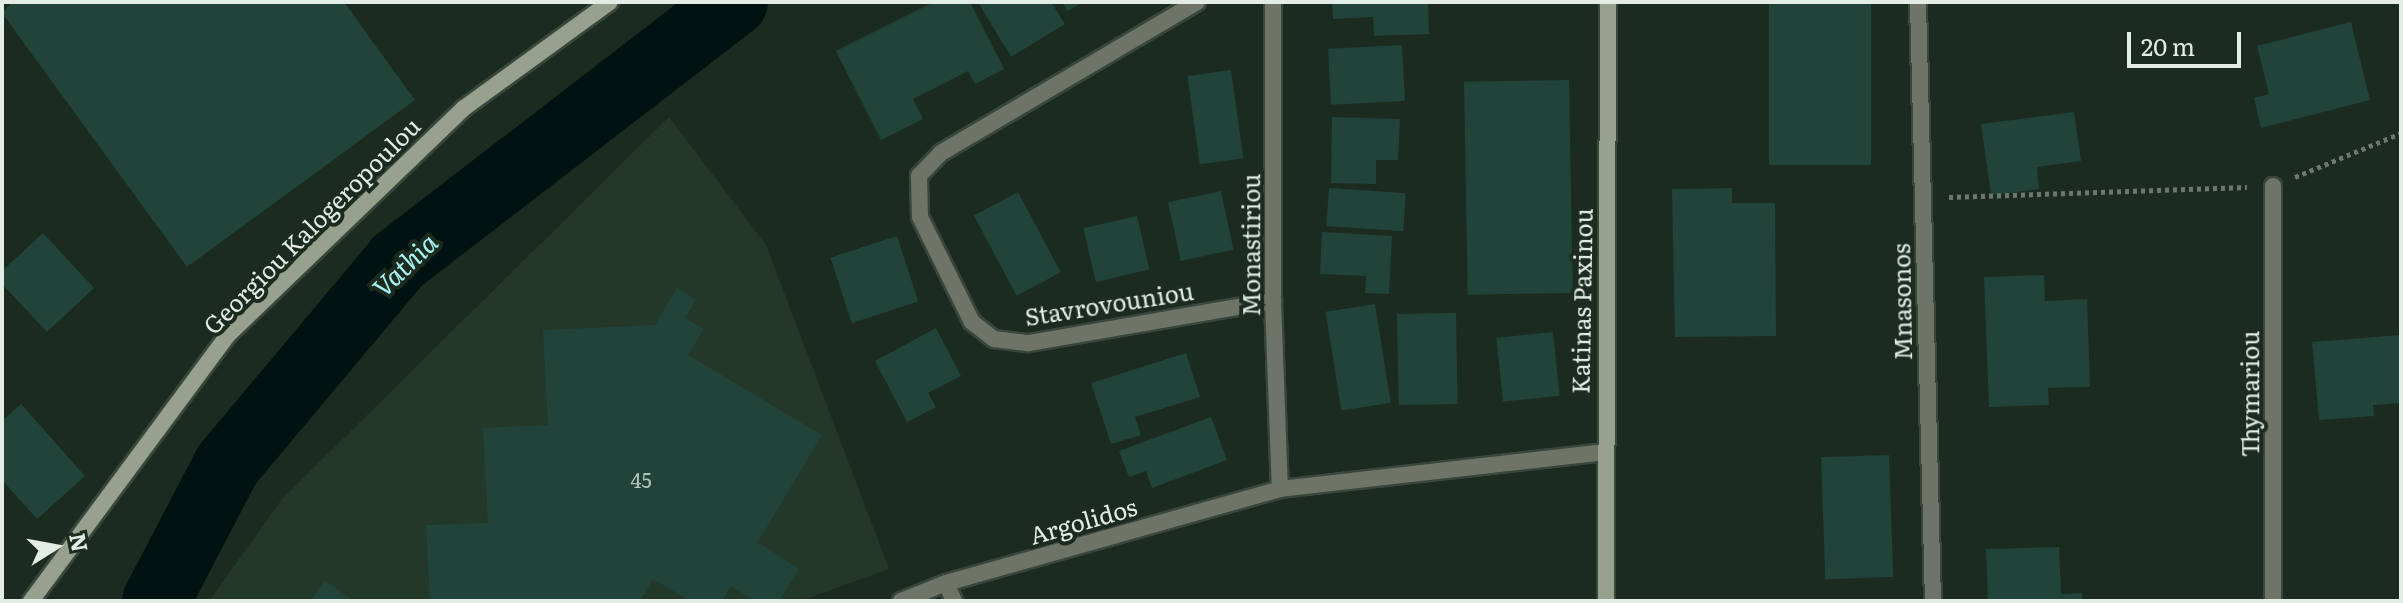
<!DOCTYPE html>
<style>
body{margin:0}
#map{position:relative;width:2403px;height:603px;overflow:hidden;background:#1c2b20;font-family:Literata,serif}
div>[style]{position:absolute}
.built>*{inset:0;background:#243829}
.river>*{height:68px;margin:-34px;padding:0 34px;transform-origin:34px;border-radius:34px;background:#011212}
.building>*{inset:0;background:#21433a;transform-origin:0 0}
.path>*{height:5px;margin-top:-2.5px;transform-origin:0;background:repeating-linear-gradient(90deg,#6c786f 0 4px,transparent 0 8px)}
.roads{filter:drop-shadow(2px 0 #38463c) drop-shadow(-2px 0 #38463c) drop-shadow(0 2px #38463c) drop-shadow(0 -2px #38463c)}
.street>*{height:16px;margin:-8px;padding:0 8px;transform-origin:8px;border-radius:8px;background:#6e7468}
.secondary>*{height:16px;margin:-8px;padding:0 8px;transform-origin:8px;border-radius:8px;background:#97a18d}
span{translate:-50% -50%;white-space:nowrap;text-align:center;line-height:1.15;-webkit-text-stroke:8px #1c2b20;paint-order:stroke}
.number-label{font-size:20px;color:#b2c2ba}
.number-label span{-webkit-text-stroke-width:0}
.street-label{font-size:24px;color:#e3ece5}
.water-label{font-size:26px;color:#a8f3f2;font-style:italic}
.frame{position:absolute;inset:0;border:4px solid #e3ece5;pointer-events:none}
.north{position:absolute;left:16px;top:507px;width:80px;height:80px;-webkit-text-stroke:6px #1c2b20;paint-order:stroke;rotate:79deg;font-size:22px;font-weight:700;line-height:32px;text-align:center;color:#e3ece5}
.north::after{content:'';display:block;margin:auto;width:28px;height:36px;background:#e3ece5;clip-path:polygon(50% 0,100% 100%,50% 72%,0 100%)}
.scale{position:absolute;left:2127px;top:32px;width:114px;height:36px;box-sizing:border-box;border:4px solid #e3ece5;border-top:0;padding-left:10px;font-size:24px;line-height:28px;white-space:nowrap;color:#e3ece5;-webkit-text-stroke:6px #1c2b20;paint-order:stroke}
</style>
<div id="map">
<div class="built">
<i style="clip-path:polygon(669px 117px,766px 245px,889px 569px,800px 601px,209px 601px,282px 499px)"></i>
</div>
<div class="river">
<i style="left:156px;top:601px;width:153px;rotate:-62.4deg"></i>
<i style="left:227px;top:465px;width:266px;rotate:-50deg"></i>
<i style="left:398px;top:261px;width:424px;rotate:-37.6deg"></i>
</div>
<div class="building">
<i style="clip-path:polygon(12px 2px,344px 2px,415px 100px,187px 267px,2px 13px)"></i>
<i style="clip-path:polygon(934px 2px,970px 2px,1004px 69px,975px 84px,968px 71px,913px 99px,923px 119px,881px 140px,836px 51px)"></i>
<i style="clip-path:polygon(978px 2px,1051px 2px,1065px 24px,1011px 57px)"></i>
<i style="clip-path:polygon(1062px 2px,1084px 2px,1067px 11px)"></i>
<i style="clip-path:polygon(1332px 2px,1428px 2px,1429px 34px,1374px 36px,1373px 17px,1333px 19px)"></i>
<i style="left:1769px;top:2px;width:102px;height:163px"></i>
<i style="clip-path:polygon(2351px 22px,2370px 100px,2261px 128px,2254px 98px,2269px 94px,2257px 46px)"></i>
<i style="left:1402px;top:45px;width:56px;height:74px;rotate:87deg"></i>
<i style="left:1231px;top:70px;width:89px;height:44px;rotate:82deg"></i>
<i style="left:1569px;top:80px;width:213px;height:105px;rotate:89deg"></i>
<i style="clip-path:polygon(2074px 112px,2081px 161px,2037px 167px,2039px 189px,1991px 195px,1981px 124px)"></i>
<i style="clip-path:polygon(1332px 117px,1400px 119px,1398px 160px,1376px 160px,1376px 184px,1331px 183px)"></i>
<i style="left:1329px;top:188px;width:77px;height:38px;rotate:4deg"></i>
<i style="clip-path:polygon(1732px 188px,1732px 203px,1775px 203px,1776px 336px,1675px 337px,1672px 189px)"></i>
<i style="left:1221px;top:191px;width:60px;height:54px;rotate:78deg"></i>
<i style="left:1018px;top:192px;width:91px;height:50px;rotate:62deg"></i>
<i style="left:1137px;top:216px;width:55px;height:55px;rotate:77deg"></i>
<i style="clip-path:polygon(1322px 232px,1392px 236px,1389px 294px,1365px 293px,1366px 276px,1320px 274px)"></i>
<i style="clip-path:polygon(43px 233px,94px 288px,47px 332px,2px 284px,2px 271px)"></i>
<i style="left:897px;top:236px;width:69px;height:70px;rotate:72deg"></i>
<i style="clip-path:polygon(2044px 275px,2045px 301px,2087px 299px,2090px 387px,2048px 388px,2049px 405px,1989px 407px,1984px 277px)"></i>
<i style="clip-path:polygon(677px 288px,696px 300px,685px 318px,704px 329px,688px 355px,822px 435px,758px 542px,799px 569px,779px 601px,755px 601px,731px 586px,722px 601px,690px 601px,653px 579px,640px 601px,430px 601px,426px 525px,488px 523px,483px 428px,548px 425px,543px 330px,655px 325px)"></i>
<i style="left:1375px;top:304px;width:100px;height:50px;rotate:81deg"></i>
<i style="left:1456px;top:313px;width:91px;height:59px;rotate:89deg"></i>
<i style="clip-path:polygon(936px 328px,961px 376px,928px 393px,936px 407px,907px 422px,875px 361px)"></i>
<i style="left:1553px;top:332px;width:64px;height:57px;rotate:84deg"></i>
<i style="clip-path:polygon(2401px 335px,2401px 403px,2373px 405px,2374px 416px,2319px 420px,2312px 342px)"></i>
<i style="clip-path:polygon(1186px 353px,1200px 397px,1135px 417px,1141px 435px,1111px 444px,1091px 383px)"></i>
<i style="clip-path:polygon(21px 404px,85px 476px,37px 519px,2px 480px,2px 421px)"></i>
<i style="clip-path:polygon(1211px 417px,1227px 460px,1152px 488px,1146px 471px,1129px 477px,1119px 451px)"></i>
<i style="left:1889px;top:455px;width:122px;height:68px;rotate:88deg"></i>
<i style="clip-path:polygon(2059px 547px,2061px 594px,2082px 593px,2082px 601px,1988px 601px,1986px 549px)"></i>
<i style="clip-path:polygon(325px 580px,354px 601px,310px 601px)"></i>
</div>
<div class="path">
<i style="left:2295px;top:177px;width:115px;rotate:-22.5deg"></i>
<i style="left:1949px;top:197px;width:298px;rotate:-1.9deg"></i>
</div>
<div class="roads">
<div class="street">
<i style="left:1197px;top:2px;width:297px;rotate:149.5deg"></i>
<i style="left:941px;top:153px;width:32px;rotate:134deg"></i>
<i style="left:919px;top:176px;width:41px;rotate:88.6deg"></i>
<i style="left:920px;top:217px;width:117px;rotate:63.7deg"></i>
<i style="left:972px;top:322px;width:28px;rotate:38deg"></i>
<i style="left:994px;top:339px;width:35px;rotate:7deg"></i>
<i style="left:1029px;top:343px;width:248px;rotate:-9.8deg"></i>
<i style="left:1273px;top:2px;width:299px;rotate:90deg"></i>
<i style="left:1273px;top:301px;width:188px;rotate:87.9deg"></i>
<i style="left:1918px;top:2px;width:599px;rotate:88.57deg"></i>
<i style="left:2273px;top:186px;width:415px;rotate:90deg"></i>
<i style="left:946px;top:583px;width:20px;rotate:66deg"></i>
<i style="left:901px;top:601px;width:48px;rotate:-21.8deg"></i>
<i style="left:946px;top:583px;width:347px;rotate:-15.7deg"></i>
<i style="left:1280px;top:489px;width:326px;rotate:-6.5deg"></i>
</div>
<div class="secondary">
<i style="left:31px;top:601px;width:328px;rotate:-53.5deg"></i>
<i style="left:226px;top:337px;width:330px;rotate:-43.9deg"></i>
<i style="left:464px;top:108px;width:180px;rotate:-36deg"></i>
<i style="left:1606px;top:601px;width:599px;rotate:-89.81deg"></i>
</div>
</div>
<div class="number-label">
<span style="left:641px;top:479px">45</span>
</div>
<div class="street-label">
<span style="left:311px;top:225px;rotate:-45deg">Georgiou Kalogeropoulou</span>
<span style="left:1250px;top:245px;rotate:-90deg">Monastiriou</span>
<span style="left:1581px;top:301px;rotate:-89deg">Katinas Paxinou</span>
<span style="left:1901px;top:302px;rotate:-91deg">Mnasonos</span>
<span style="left:1109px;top:303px;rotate:-9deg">Stavrovouniou</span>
<span style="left:2249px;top:394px;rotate:-90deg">Thymariou</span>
<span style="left:1083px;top:520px;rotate:-16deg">Argolidos</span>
</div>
<div class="water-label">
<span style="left:404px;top:264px;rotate:-44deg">Vathia</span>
</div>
<div class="frame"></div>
<div class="north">N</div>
<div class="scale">20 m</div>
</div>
